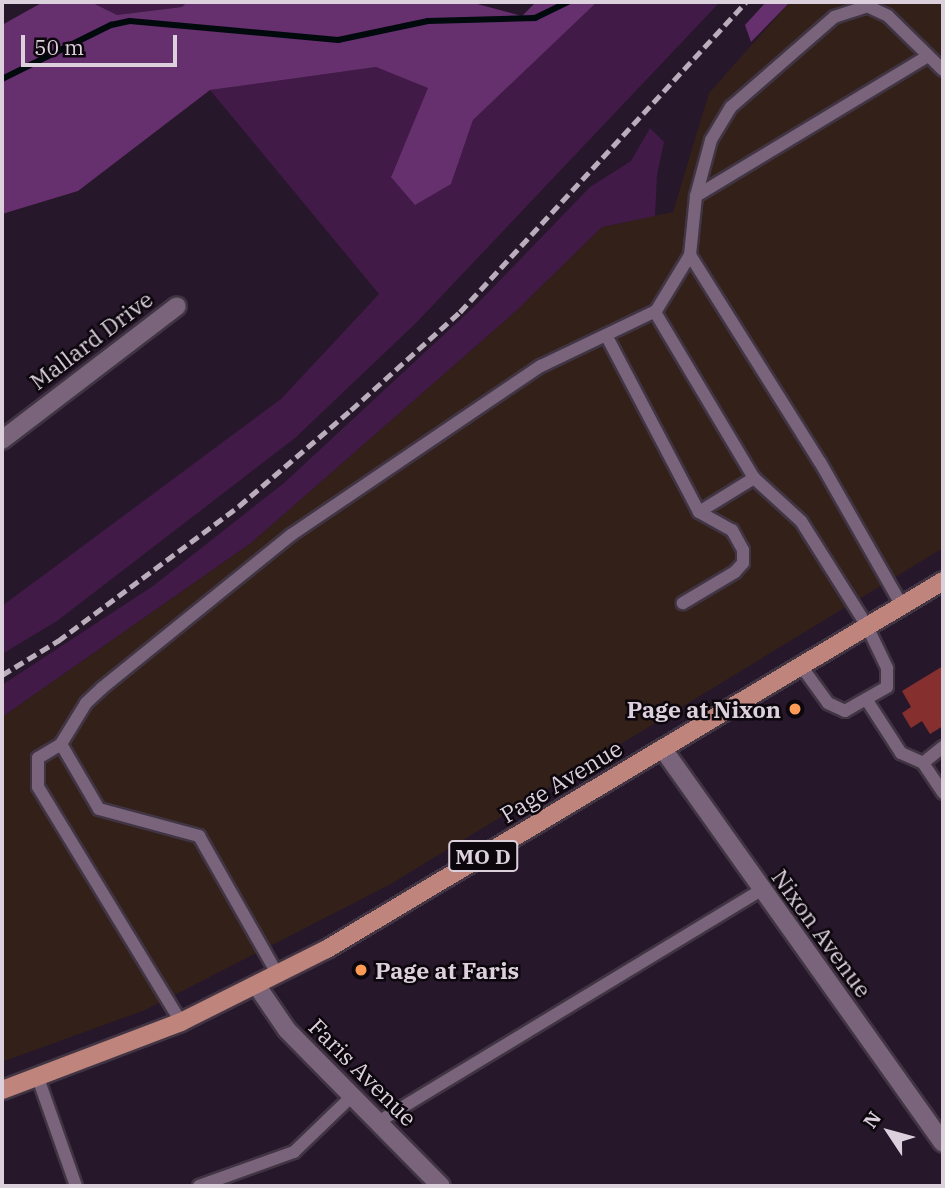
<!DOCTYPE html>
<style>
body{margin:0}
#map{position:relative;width:945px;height:1188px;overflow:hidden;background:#27172a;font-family:"IBM Plex Serif",serif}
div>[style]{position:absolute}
.industrial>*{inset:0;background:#322019}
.green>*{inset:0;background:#411a47}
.forest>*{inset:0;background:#662f6e}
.stream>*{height:6px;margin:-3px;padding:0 3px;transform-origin:3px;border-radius:3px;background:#000a0d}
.building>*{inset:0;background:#85302e}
.roads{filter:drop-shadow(2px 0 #413443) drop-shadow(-2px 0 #413443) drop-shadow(0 2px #413443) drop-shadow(0 -2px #413443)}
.lane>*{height:12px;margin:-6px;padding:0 6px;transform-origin:6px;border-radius:6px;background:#79647b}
.street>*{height:18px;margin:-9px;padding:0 9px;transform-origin:9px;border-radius:9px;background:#79647b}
.primary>*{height:18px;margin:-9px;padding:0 9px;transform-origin:9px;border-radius:9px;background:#bf847c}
.rail>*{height:5px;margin-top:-2.5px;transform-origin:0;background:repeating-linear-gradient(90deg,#bbaebc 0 10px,transparent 0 15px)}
.dots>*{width:19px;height:19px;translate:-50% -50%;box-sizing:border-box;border:4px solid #0c060d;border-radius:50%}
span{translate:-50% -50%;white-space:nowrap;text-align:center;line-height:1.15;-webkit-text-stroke:5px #0c060d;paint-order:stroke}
.shield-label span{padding:2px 5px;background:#0c060d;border:2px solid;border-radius:5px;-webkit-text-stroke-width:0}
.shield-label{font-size:21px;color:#dcd0dd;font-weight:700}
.street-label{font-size:23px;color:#dcd0dd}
.poi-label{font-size:23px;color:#dcd0dd;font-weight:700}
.right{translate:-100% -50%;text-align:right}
.left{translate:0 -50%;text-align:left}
.frame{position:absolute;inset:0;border:4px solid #dcd0dd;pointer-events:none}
.north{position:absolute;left:854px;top:1097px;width:70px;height:70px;-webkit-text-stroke:5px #0c060d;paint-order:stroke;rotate:306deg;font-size:19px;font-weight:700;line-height:28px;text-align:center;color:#dcd0dd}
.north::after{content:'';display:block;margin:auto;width:24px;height:32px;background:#dcd0dd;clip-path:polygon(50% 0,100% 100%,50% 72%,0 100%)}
.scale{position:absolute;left:21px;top:35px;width:156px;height:32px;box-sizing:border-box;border:4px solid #dcd0dd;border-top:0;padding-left:9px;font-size:21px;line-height:24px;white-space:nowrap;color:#dcd0dd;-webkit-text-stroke:5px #0c060d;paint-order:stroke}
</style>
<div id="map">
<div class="industrial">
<i style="clip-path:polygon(790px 2px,943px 2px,943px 548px,389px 885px,145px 1010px,2px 1062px,2px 717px,251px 543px,516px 311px,602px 227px,673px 212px,709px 93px)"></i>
</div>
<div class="green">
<i style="clip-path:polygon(91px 2px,187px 2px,183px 7px,117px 15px)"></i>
<i style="clip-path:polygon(597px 2px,720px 2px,416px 323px,295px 438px,57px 621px,2px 654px,2px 606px,281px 399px,379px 294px,210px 90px,376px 67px,429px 88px,391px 176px,451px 184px,473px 120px)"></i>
<i style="clip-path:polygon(650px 128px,664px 142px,657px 175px,655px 216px,602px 227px,516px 311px,251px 543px,2px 717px,2px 685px,153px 586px,284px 483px,478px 303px,590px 187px,631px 161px)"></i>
</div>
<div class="forest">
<i style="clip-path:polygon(43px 2px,91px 2px,117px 15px,182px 7px,187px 2px,470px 2px,522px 16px,536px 2px,597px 2px,473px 120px,451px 184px,415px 205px,391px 177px,428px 88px,376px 67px,210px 90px,78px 191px,2px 214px,2px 25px)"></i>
<i style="clip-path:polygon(766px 2px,790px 2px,751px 42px,745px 25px)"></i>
</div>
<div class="stream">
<i style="left:2px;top:79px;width:122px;rotate:-26.4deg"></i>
<i style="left:111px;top:25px;width:19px;rotate:-12deg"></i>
<i style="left:130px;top:21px;width:209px;rotate:5.2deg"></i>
<i style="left:338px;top:40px;width:92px;rotate:-11.9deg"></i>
<i style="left:428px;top:21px;width:107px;rotate:-1.6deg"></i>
<i style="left:535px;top:18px;width:37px;rotate:-26deg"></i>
</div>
<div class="building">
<i style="clip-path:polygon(943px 666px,943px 726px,930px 734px,922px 721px,911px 728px,902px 713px,911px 707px,902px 691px)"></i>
</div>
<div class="roads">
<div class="lane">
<i style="left:696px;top:196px;width:271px;rotate:-31.1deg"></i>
<i style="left:690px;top:255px;width:244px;rotate:57.9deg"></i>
<i style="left:820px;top:462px;width:166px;rotate:60.3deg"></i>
<i style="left:655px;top:312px;width:193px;rotate:59.2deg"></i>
<i style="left:754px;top:478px;width:64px;rotate:42.5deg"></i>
<i style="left:801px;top:521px;width:124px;rotate:57.8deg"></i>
<i style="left:867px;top:626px;width:47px;rotate:64.5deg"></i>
<i style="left:887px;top:668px;width:19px;rotate:90deg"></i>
<i style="left:887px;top:687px;width:48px;rotate:150.3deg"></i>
<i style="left:845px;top:711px;width:19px;rotate:-155deg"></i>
<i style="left:828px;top:703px;width:46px;rotate:-126.1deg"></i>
<i style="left:606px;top:335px;width:200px;rotate:62.3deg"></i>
<i style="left:699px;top:512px;width:38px;rotate:29deg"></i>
<i style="left:732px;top:530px;width:23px;rotate:61deg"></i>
<i style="left:743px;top:550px;width:13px;rotate:90deg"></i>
<i style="left:743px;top:563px;width:12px;rotate:132deg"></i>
<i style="left:735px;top:572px;width:61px;rotate:149.2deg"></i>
<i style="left:699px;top:512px;width:65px;rotate:-31.7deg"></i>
<i style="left:868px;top:702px;width:61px;rotate:57.1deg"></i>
<i style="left:901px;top:753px;width:24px;rotate:24deg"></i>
<i style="left:923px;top:763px;width:36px;rotate:56deg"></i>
<i style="left:61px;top:744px;width:75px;rotate:59.7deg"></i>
<i style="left:99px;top:809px;width:104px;rotate:15.1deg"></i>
<i style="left:199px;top:836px;width:160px;rotate:60.4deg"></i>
<i style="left:923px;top:763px;width:26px;rotate:-39deg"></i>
<i style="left:181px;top:1022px;width:275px;rotate:-121.3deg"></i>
<i style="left:38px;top:787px;width:29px;rotate:-90deg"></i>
<i style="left:38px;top:758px;width:27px;rotate:-31deg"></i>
<i style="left:61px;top:744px;width:48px;rotate:-58.6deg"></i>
<i style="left:86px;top:703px;width:22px;rotate:-43deg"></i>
<i style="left:102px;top:688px;width:243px;rotate:-39deg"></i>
<i style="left:291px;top:535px;width:302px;rotate:-34.1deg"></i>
<i style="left:541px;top:366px;width:127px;rotate:-25.6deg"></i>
<i style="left:656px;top:311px;width:66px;rotate:-58.7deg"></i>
<i style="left:690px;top:255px;width:59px;rotate:-84.2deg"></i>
<i style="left:696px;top:196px;width:58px;rotate:-75deg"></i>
<i style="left:711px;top:140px;width:39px;rotate:-59deg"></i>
<i style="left:731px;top:107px;width:137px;rotate:-41.1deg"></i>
<i style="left:834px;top:17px;width:35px;rotate:-18deg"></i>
<i style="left:867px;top:6px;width:23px;rotate:25deg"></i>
<i style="left:888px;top:16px;width:77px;rotate:44.5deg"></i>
<i style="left:38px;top:1078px;width:114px;rotate:70.6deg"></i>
<i style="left:378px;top:1122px;width:448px;rotate:-31.2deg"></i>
<i style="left:199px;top:1186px;width:101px;rotate:-19.7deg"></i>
<i style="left:294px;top:1152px;width:81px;rotate:-44deg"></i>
</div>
<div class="street">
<i style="left:2px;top:440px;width:220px;rotate:-37.4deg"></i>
<i style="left:663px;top:749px;width:483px;rotate:54.6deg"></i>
<i style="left:257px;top:986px;width:53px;rotate:55.7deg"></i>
<i style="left:287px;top:1030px;width:219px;rotate:45.4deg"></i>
</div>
<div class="primary">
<i style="left:2px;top:1090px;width:191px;rotate:-20.8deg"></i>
<i style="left:181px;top:1022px;width:163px;rotate:-26.6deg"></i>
<i style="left:327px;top:949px;width:718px;rotate:-30.85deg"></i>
</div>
</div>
<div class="rail">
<i style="left:2px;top:675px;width:66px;rotate:-31.3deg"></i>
<i style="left:58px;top:641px;width:226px;rotate:-36.7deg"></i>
<i style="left:239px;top:506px;width:148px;rotate:-40.6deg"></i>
<i style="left:351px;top:410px;width:147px;rotate:-42deg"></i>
<i style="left:460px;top:312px;width:422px;rotate:-47.3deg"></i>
</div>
<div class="dots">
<i style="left:795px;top:709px;background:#fe9c57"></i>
<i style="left:361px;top:970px;background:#fe9c57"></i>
</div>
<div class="shield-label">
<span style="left:483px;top:856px">MO D</span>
</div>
<div class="street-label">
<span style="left:91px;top:340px;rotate:-37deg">Mallard Drive</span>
<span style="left:561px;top:781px;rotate:-31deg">Page Avenue</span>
<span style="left:822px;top:933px;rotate:54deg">Nixon Avenue</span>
<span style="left:363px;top:1072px;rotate:45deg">Faris Avenue</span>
</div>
<div class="poi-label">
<span class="right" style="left:781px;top:709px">Page at Nixon</span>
<span class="left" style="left:375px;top:970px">Page at Faris</span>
</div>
<div class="frame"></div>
<div class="north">N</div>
<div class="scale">50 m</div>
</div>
